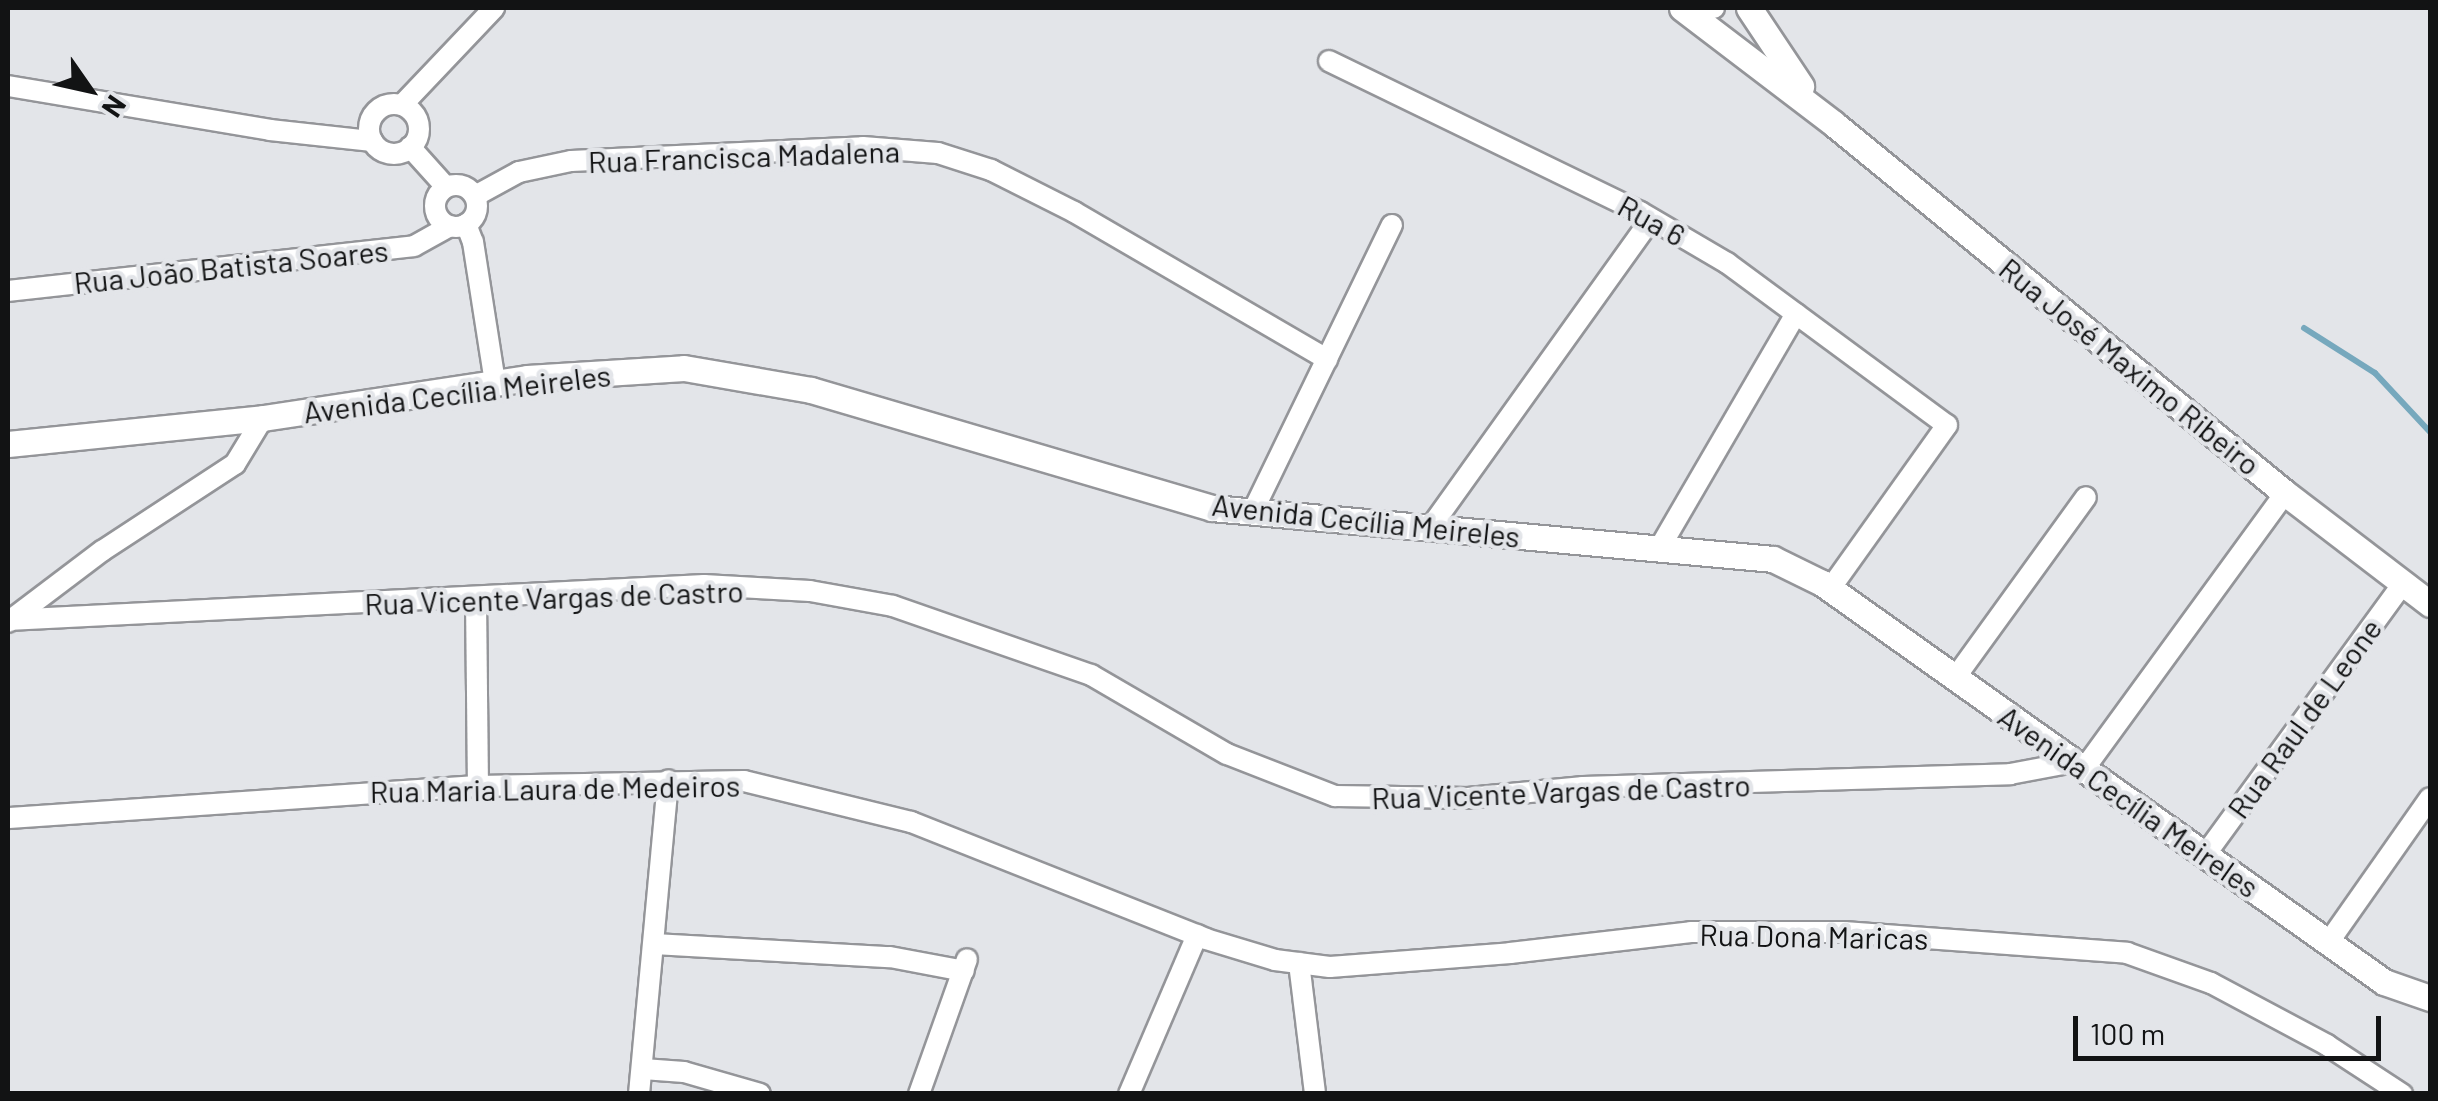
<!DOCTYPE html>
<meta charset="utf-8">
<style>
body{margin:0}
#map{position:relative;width:2438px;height:1101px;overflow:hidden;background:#e3e5e9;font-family:Barlow,sans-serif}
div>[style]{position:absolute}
.stream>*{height:6px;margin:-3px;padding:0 3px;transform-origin:3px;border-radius:3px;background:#76a8bd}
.roads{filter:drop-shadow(2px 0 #949599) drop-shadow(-2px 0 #949599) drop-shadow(0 2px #949599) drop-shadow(0 -2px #949599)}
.minor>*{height:20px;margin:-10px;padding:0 10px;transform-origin:10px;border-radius:10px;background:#fff}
.minor>.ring{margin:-10px;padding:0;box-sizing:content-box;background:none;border:20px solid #fff;border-radius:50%}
.tertiary>*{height:25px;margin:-12.5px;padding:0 12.5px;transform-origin:12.5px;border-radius:12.5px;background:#fff}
span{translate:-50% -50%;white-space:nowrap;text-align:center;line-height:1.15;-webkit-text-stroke:9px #e3e5e9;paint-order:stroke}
.street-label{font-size:30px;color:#121314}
.frame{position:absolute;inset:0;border:10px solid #121314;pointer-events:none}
.north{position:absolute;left:40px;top:40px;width:100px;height:100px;-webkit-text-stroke:8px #e3e5e9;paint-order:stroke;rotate:124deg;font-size:28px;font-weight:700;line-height:40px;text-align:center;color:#121314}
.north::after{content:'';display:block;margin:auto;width:35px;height:45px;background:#121314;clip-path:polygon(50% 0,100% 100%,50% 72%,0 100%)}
.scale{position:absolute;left:2073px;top:1016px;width:308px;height:45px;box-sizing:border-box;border:5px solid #121314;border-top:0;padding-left:12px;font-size:30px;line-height:35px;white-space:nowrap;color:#121314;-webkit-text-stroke:8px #e3e5e9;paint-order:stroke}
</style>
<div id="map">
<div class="stream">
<i style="left:2304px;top:328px;width:84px;rotate:32.4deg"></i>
<i style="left:2375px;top:373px;width:81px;rotate:47deg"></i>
</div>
<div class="roads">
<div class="minor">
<i style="left:1691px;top:8px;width:23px"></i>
<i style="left:1329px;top:61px;width:346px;rotate:25.9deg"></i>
<i style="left:1640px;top:212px;width:101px;rotate:30.4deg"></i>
<i style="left:1727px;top:263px;width:273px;rotate:36.4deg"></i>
<i style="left:1947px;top:425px;width:201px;rotate:125.5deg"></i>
<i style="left:8px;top:86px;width:266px;rotate:9.5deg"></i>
<i style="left:270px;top:130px;width:103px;rotate:6.2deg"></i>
<i class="ring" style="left:369px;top:104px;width:30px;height:30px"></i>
<i style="left:402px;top:105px;width:134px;rotate:-46.5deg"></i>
<i style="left:410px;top:147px;width:54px;rotate:48deg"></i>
<i class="ring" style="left:435px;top:185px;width:22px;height:22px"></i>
<i style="left:475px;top:196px;width:50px;rotate:-28.6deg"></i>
<i style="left:519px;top:172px;width:53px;rotate:-11.9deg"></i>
<i style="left:571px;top:161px;width:292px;rotate:-2.7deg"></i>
<i style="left:863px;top:147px;width:75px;rotate:4.6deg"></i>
<i style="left:938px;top:153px;width:56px;rotate:17.8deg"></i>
<i style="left:991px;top:170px;width:93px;rotate:26.8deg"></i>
<i style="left:1074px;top:212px;width:293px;rotate:30.2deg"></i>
<i style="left:466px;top:224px;width:19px;rotate:69deg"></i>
<i style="left:473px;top:242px;width:143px;rotate:81.1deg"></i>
<i style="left:8px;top:291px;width:408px;rotate:-6.3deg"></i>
<i style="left:414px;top:246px;width:41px;rotate:-29.1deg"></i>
<i style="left:1253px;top:511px;width:318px;rotate:-64.1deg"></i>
<i style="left:1430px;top:528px;width:380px;rotate:-54.4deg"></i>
<i style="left:1659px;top:549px;width:272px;rotate:-59.8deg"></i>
<i style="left:476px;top:598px;width:188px;rotate:89.4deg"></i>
<i style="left:8px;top:620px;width:697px;rotate:-2.88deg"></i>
<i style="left:704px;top:585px;width:106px;rotate:3.2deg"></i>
<i style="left:810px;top:591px;width:84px;rotate:10.2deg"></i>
<i style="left:893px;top:606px;width:210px;rotate:19.2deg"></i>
<i style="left:1091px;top:675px;width:157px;rotate:30.2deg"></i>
<i style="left:1227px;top:754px;width:116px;rotate:21.3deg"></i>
<i style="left:1335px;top:796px;width:133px;rotate:0.9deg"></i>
<i style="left:1468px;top:798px;width:116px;rotate:-5.5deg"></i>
<i style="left:1583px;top:787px;width:427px;rotate:-1.7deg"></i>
<i style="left:2010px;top:774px;width:65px;rotate:-10.6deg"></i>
<i style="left:8px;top:622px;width:118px;rotate:-37.1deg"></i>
<i style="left:102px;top:551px;width:159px;rotate:-33.2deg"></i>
<i style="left:235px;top:464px;width:54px;rotate:-58.7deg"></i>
<i style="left:1955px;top:678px;width:223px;rotate:-54.1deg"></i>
<i style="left:2084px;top:769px;width:341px;rotate:-53.9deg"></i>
<i style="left:8px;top:818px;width:471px;rotate:-3.9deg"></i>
<i style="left:478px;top:786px;width:266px;rotate:-1.1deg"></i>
<i style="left:744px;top:781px;width:172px;rotate:13.8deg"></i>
<i style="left:911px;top:822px;width:317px;rotate:21.6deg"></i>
<i style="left:1206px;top:939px;width:72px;rotate:16.9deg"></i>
<i style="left:1275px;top:960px;width:55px;rotate:7.3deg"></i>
<i style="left:1330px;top:967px;width:181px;rotate:-4.4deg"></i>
<i style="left:1510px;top:953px;width:182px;rotate:-6.6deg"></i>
<i style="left:1691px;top:932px;width:153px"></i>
<i style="left:1844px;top:932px;width:284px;rotate:4.2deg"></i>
<i style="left:2127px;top:953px;width:89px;rotate:19.7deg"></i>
<i style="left:2211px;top:983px;width:132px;rotate:28.1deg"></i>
<i style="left:2327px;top:1045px;width:90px;rotate:33.2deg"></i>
<i style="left:2205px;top:855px;width:338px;rotate:-53.9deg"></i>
<i style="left:2328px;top:943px;width:177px;rotate:-54.9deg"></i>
<i style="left:654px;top:944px;width:236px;rotate:3.2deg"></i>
<i style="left:890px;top:957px;width:75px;rotate:10.7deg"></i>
<i style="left:1299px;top:963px;width:132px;rotate:83deg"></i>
<i style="left:643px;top:1069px;width:41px;rotate:4.2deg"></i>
<i style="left:684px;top:1072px;width:79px;rotate:16.1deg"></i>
<i style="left:639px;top:1094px;width:315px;rotate:-84.7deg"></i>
<i style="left:919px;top:1094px;width:143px;rotate:-70.4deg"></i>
<i style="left:1129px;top:1094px;width:173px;rotate:-66.8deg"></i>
</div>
<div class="tertiary">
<i style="left:1682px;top:8px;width:191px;rotate:37.3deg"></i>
<i style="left:1834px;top:124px;width:583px;rotate:39.29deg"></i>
<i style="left:2285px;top:493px;width:183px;rotate:37.4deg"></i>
<i style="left:1749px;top:8px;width:94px;rotate:56.3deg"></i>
<i style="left:8px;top:444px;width:256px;rotate:-5.8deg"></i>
<i style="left:263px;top:418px;width:267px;rotate:-8.6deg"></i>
<i style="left:527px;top:378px;width:157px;rotate:-3.6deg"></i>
<i style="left:684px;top:368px;width:129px;rotate:9.8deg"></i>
<i style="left:811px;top:390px;width:418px;rotate:16.4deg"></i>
<i style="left:1212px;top:508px;width:563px;rotate:5.19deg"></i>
<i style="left:1773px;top:559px;width:55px;rotate:26.1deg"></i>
<i style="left:1822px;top:583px;width:689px;rotate:35.37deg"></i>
<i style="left:2384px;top:982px;width:49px;rotate:19.2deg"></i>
</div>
</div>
<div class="street-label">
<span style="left:744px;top:156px;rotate:-2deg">Rua Francisca Madalena</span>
<span style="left:1652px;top:220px;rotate:29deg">Rua 6</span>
<span style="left:231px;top:266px;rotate:-6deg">Rua João Batista Soares</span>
<span style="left:2130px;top:366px;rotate:39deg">Rua José Maximo Ribeiro</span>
<span style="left:457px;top:393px;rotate:-7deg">Avenida Cecília Meireles</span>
<span style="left:1366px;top:520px;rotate:6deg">Avenida Cecília Meireles</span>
<span style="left:554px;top:597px;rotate:-2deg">Rua Vicente Vargas de Castro</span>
<span style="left:2304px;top:718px;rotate:-54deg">Rua Raul de Leone</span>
<span style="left:555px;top:788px;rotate:-1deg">Rua Maria Laura de Medeiros</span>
<span style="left:1561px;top:791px;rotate:-2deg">Rua Vicente Vargas de Castro</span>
<span style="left:2129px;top:801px;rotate:35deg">Avenida Cecília Meireles</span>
<span style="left:1814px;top:936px;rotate:1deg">Rua Dona Maricas</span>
</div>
<div class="frame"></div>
<div class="north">N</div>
<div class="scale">100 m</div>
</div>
